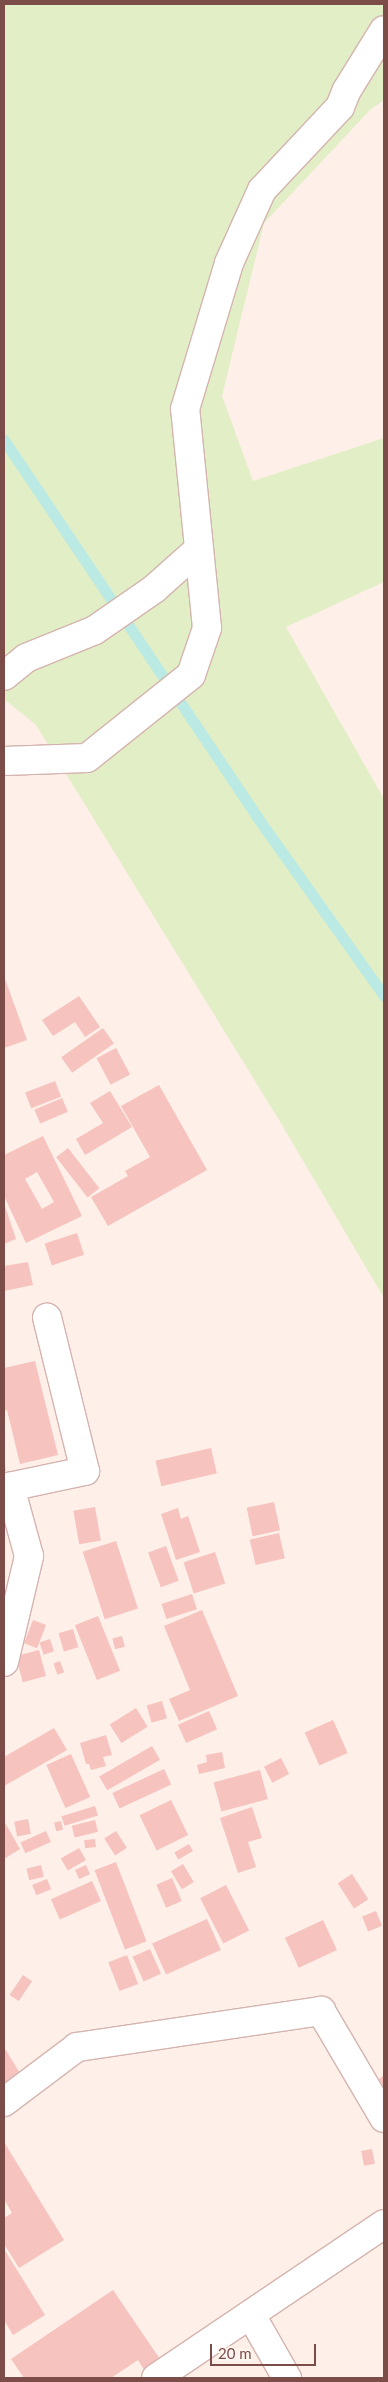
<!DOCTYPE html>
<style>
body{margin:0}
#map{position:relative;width:388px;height:2382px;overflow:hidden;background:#feefe8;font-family:Lato,sans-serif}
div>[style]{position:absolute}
.green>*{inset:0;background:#e2eec5}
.stream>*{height:11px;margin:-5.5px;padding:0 5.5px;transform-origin:5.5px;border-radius:5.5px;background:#baeae3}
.building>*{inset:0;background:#f6c3be;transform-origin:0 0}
.roads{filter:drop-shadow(1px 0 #d4b4af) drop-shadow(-1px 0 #d4b4af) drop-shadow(0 1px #d4b4af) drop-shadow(0 -1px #d4b4af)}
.minor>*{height:28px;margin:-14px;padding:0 14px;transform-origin:14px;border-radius:14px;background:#fff}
span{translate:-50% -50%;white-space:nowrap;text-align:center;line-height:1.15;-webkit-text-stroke:4.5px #fff5f1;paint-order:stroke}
.frame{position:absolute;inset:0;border:5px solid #7c4c49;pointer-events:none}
.scale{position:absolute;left:210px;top:2344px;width:106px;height:22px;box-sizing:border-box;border:2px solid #7c4c49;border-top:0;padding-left:6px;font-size:15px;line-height:18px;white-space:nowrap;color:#7c4c49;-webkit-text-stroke:4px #fff5f1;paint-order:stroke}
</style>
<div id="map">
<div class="green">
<i style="clip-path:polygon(4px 4px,384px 4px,384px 100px,370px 110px,264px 223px,222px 396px,253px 481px,384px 438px,384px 582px,286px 627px,384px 799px,384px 1298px,282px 1125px,36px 725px,4px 699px)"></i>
</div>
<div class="stream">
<i style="left:4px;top:440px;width:454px;rotate:56.1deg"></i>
<i style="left:257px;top:817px;width:219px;rotate:54.6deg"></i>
</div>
<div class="building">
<i style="clip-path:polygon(4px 976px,27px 1040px,4px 1048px)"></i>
<i style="clip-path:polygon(79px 996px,100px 1027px,85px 1037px,75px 1022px,53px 1036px,42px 1020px)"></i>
<i style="left:103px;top:1028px;width:19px;height:51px;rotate:55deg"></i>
<i style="left:116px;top:1048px;width:30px;height:22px;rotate:62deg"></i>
<i style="left:55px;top:1081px;width:17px;height:32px;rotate:69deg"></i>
<i style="clip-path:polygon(159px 1085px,207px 1170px,108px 1226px,91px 1197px,128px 1176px,125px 1171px,150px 1157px,121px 1106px)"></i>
<i style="clip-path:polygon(110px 1091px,132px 1127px,85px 1155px,76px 1139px,103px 1123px,90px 1103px)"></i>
<i style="left:62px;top:1098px;width:15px;height:30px;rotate:67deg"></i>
<i style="clip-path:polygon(evenodd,43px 1136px,82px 1216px,26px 1243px,4px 1196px,4px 1155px,43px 1136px,37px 1172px,54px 1202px,42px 1209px,25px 1179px,37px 1172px)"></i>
<i style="left:68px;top:1148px;width:51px;height:15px;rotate:52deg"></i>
<i style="clip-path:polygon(4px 1203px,16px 1239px,4px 1244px)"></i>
<i style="left:77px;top:1233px;width:23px;height:34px;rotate:72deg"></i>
<i style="clip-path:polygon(28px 1262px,33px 1285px,4px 1291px,4px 1266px)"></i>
<i style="clip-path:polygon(35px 1361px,58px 1455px,20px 1464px,7px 1410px,4px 1411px,4px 1368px)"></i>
<i style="left:211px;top:1448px;width:26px;height:57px;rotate:77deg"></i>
<i style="clip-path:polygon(4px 1459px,6px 1471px,4px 1471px)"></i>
<i style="left:274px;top:1502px;width:29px;height:28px;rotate:78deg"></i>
<i style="left:95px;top:1507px;width:34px;height:22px;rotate:80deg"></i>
<i style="clip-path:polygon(178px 1508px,181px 1519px,188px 1516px,200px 1552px,176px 1560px,161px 1514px)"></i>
<i style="left:279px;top:1533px;width:26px;height:30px;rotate:77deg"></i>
<i style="left:116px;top:1541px;width:71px;height:35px;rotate:72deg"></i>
<i style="left:166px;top:1546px;width:37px;height:19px;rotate:70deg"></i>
<i style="left:215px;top:1552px;width:33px;height:33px;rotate:72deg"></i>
<i style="left:192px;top:1594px;width:16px;height:32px;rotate:72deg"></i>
<i style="clip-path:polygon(202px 1610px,238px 1696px,179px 1721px,169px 1699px,190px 1690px,164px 1626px)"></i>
<i style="left:98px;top:1616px;width:59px;height:25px;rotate:68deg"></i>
<i style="left:33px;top:1620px;width:14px;height:25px;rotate:21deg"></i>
<i style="left:73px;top:1629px;width:19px;height:15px;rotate:74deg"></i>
<i style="left:122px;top:1636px;width:11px;height:10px;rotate:75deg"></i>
<i style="left:50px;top:1639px;width:13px;height:11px;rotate:72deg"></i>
<i style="left:39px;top:1650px;width:27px;height:24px;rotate:75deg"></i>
<i style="left:60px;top:1661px;width:12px;height:7px;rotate:70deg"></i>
<i style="left:162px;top:1701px;width:18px;height:16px;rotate:74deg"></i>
<i style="left:136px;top:1708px;width:22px;height:31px;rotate:58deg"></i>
<i style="left:209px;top:1711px;width:20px;height:34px;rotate:66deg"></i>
<i style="left:333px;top:1720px;width:36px;height:31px;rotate:66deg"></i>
<i style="clip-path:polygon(54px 1728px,67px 1750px,4px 1786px,4px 1757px)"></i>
<i style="clip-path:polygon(106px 1735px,112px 1755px,103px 1757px,106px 1766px,91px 1770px,89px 1764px,86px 1764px,80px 1743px)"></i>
<i style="left:152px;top:1746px;width:16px;height:61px;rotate:60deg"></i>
<i style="clip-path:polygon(222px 1752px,225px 1768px,199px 1774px,197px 1765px,207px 1762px,206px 1755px)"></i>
<i style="left:71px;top:1754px;width:47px;height:27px;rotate:66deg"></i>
<i style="left:281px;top:1758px;width:18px;height:19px;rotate:63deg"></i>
<i style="left:164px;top:1769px;width:17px;height:57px;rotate:65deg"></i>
<i style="left:260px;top:1770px;width:30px;height:48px;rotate:75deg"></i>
<i style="left:171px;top:1800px;width:39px;height:35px;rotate:64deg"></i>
<i style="left:95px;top:1806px;width:10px;height:35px;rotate:73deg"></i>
<i style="clip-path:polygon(252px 1807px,262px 1838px,248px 1842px,256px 1867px,238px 1873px,220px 1818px)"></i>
<i style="left:28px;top:1819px;width:15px;height:14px;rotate:79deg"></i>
<i style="left:95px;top:1820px;width:12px;height:24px;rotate:76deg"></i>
<i style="clip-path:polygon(4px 1821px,20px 1849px,4px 1859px)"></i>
<i style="left:61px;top:1821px;width:9px;height:7px;rotate:77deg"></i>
<i style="left:46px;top:1831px;width:12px;height:28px;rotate:66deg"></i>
<i style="left:116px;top:1831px;width:20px;height:14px;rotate:57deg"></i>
<i style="left:95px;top:1839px;width:8px;height:11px;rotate:83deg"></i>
<i style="left:189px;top:1844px;width:8px;height:17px;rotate:60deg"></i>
<i style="left:79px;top:1848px;width:14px;height:21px;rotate:60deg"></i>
<i style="left:116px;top:1862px;width:85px;height:23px;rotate:69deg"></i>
<i style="left:183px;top:1864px;width:21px;height:14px;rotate:59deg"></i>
<i style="left:41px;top:1865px;width:12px;height:15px;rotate:76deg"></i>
<i style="left:86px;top:1865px;width:10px;height:12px;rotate:66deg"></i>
<i style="left:352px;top:1874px;width:30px;height:17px;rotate:57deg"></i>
<i style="left:172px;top:1878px;width:25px;height:17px;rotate:67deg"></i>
<i style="left:47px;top:1879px;width:11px;height:16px;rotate:68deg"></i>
<i style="left:92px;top:1881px;width:22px;height:45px;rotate:66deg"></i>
<i style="left:226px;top:1885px;width:51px;height:29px;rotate:63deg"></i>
<i style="left:376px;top:1911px;width:16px;height:15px;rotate:68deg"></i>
<i style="left:207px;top:1919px;width:34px;height:60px;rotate:66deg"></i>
<i style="left:323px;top:1920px;width:33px;height:42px;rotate:65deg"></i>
<i style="left:150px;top:1949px;width:27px;height:19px;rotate:66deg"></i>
<i style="left:127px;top:1955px;width:31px;height:20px;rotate:69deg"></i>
<i style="left:23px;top:1975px;width:11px;height:24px;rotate:34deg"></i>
<i style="clip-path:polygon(4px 2047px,21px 2075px,4px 2086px)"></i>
<i style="clip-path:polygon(384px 2075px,384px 2087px,379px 2079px)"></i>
<i style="clip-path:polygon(4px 2142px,64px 2240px,19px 2268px,4px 2244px,4px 2218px,12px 2213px,4px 2199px)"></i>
<i style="left:372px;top:2149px;width:15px;height:11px;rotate:79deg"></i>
<i style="clip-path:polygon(4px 2249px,45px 2315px,13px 2335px,4px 2320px)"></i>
<i style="clip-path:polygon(113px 2290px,162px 2362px,146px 2373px,138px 2360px,111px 2378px,24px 2378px,11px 2359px)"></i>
</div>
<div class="roads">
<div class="minor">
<i style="left:4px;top:676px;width:28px;rotate:-39deg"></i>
<i style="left:26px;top:658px;width:74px;rotate:-22.1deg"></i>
<i style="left:95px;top:630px;width:72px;rotate:-34.8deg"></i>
<i style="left:154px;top:589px;width:59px;rotate:-41.6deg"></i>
<i style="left:4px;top:761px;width:83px;rotate:-2.1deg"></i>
<i style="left:87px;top:758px;width:133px;rotate:-38.6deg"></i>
<i style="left:191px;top:675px;width:50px;rotate:-71.2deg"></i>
<i style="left:207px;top:628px;width:220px;rotate:-95.7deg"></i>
<i style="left:185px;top:409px;width:152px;rotate:-73.2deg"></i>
<i style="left:229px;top:263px;width:80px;rotate:-65.7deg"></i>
<i style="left:262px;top:190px;width:114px;rotate:-46.8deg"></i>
<i style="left:340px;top:107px;width:18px;rotate:-68deg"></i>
<i style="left:347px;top:90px;width:70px;rotate:-58.3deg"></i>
<i style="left:4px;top:1488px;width:83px;rotate:-11.9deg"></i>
<i style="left:85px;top:1471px;width:158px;rotate:-103.9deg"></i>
<i style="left:4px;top:1662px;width:109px;rotate:-76.7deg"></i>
<i style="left:29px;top:1556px;width:72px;rotate:-105.4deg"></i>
<i style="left:4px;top:2102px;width:91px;rotate:-37deg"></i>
<i style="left:77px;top:2047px;width:247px;rotate:-8.4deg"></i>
<i style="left:321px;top:2011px;width:124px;rotate:59.5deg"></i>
<i style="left:251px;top:2315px;width:73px;rotate:60.3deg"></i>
<i style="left:156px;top:2378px;width:275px;rotate:-34deg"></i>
</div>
</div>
<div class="frame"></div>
<div class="scale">20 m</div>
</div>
